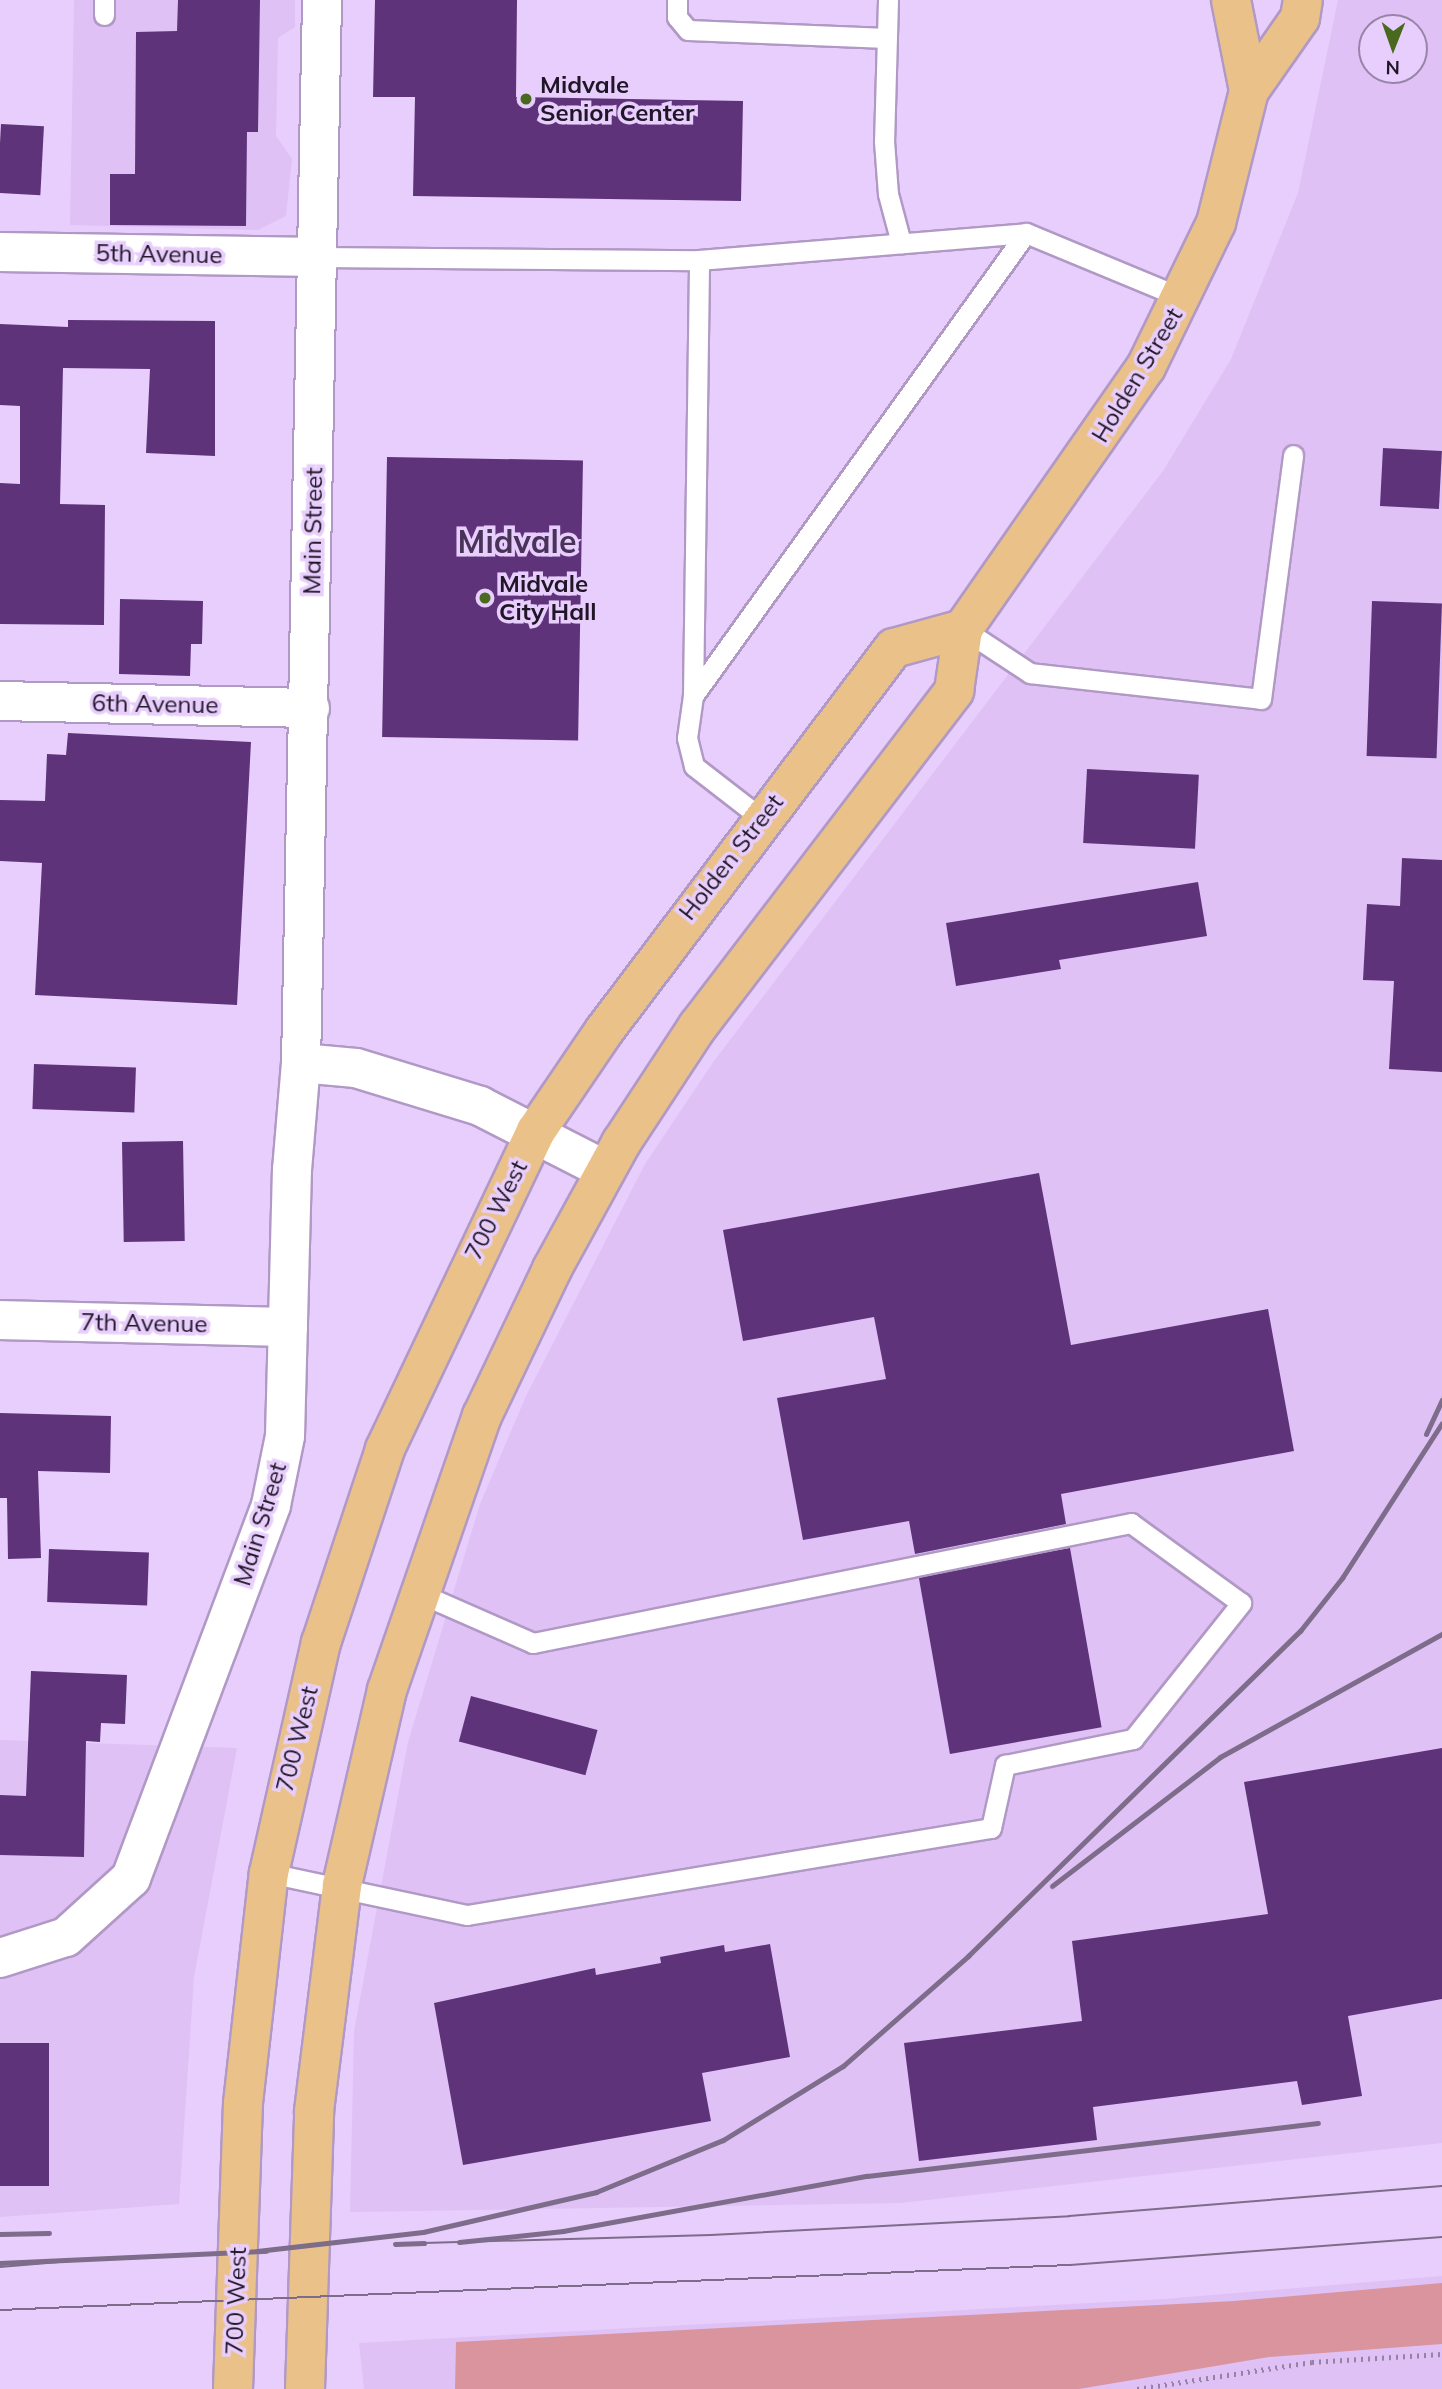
<!DOCTYPE html>
<style>
body{margin:0}
#map{position:relative;width:1442px;height:2389px;overflow:hidden;background:#e8cefc;font-family:Mulish,sans-serif}
div>[style]{position:absolute}
.built>*{inset:0;background:#dfc1f6}
.green>*{inset:0;background:#da949e}
.building>*{inset:0;background:#5e337a;transform-origin:0 0}
.path>*{height:4.5px;margin-top:-2.25px;transform-origin:0;background:repeating-linear-gradient(90deg,#9582a4 0 2px,transparent 0 7px)}
.roads{filter:drop-shadow(2px 0 #b199c5) drop-shadow(-2px 0 #b199c5) drop-shadow(0 2px #b199c5) drop-shadow(0 -2px #b199c5)}
.lane>*{height:19px;margin:-9.5px;padding:0 9.5px;transform-origin:9.5px;border-radius:9.5px;background:#fff}
.street>*{height:38px;margin:-19px;padding:0 19px;transform-origin:19px;border-radius:19px;background:#fff}
.secondary>*{height:38px;margin:-19px;padding:0 19px;transform-origin:19px;border-radius:19px;background:#fff}
.primary>*{height:38px;margin:-19px;padding:0 19px;transform-origin:19px;border-radius:19px;background:#ebc18a}
.tram>*{height:2px;margin:-1px;padding:0 1px;transform-origin:1px;border-radius:1px;background:#7d6c8a}
.rail>*{height:5px;margin:-2.5px;padding:0 2.5px;transform-origin:2.5px;border-radius:2.5px;background:#7d6c8a}
.dots>*{width:19px;height:19px;translate:-50% -50%;box-sizing:border-box;border:4px solid #e8cefc;border-radius:50%}
span{translate:-50% -50%;white-space:nowrap;text-align:center;line-height:1.15;-webkit-text-stroke:7px #e8cefc;paint-order:stroke}
.poi-label{font-size:24px;color:#201627;font-weight:700}
.left{translate:0 -50%;text-align:left}
.street-label{font-size:24px;color:#201627}
.district-label{font-size:32px;color:#493359;font-weight:700}
.north{position:absolute;left:1358px;top:14px;width:70px;height:70px;box-sizing:border-box;background:#e8cefc;border:2px solid #9884a7;border-radius:50%;rotate:181deg;font-size:19px;font-weight:700;line-height:28px;text-align:center;color:#201627}
.north::after{content:'';display:block;margin:auto;width:24px;height:32px;background:#49691f;clip-path:polygon(50% 0,100% 100%,50% 72%,0 100%)}
</style>
<div id="map">
<div class="built">
<i style="clip-path:polygon(74px 0,295px 0,295px 27px,278px 38px,276px 136px,292px 159px,286px 216px,258px 230px,70px 225px)"></i>
<i style="clip-path:polygon(evenodd,1338px 0,1442px 0,1442px 2143px,900px 2203px,350px 2212px,354px 2031px,408px 1742px,480px 1504px,526px 1396px,645px 1164px,714px 1061px,1163px 471px,1231px 359px,1298px 193px,1338px 0,1372px 28px,1414px 28px,1414px 70px,1372px 70px,1372px 28px)"></i>
<i style="clip-path:polygon(0 1740px,237px 1748px,194px 1977px,179px 2204px,0 2217px)"></i>
<i style="clip-path:polygon(1442px 2276px,1442px 2389px,364px 2389px,359px 2343px,1164px 2299px)"></i>
</div>
<div class="green">
<i style="clip-path:polygon(1442px 2283px,1442px 2344px,1269px 2357px,1079px 2389px,455px 2389px,456px 2342px,1234px 2301px)"></i>
</div>
<div class="building">
<i style="clip-path:polygon(178px 0,260px 0,258px 132px,247px 132px,246px 226px,110px 225px,110px 174px,135px 174px,136px 32px,177px 31px)"></i>
<i style="clip-path:polygon(375px 0,517px 0,516px 97px,743px 101px,741px 201px,413px 196px,415px 97px,373px 97px)"></i>
<i style="left:1px;top:124px;width:43px;height:69px;rotate:3deg"></i>
<i style="clip-path:polygon(68px 320px,215px 321px,215px 456px,146px 453px,150px 369px,63px 368px,60px 504px,105px 505px,104px 625px,0 624px,0 483px,20px 484px,20px 406px,0 405px,0 324px,68px 327px)"></i>
<i style="left:1383px;top:448px;width:59px;height:58px;rotate:3deg"></i>
<i style="left:387px;top:457px;width:196px;height:280px;rotate:1deg"></i>
<i style="clip-path:polygon(120px 599px,203px 601px,202px 644px,191px 644px,190px 676px,119px 674px)"></i>
<i style="left:1372px;top:601px;width:70px;height:155px;rotate:2deg"></i>
<i style="clip-path:polygon(68px 733px,251px 742px,237px 1005px,35px 995px,42px 863px,0 861px,0 800px,45px 801px,47px 754px,66px 755px)"></i>
<i style="left:1087px;top:769px;width:112px;height:74px;rotate:3deg"></i>
<i style="clip-path:polygon(1402px 858px,1442px 860px,1442px 1072px,1389px 1069px,1394px 981px,1363px 980px,1367px 904px,1400px 906px)"></i>
<i style="clip-path:polygon(1198px 882px,1207px 936px,1059px 960px,1061px 969px,956px 986px,946px 923px)"></i>
<i style="left:34px;top:1064px;width:102px;height:45px;rotate:2deg"></i>
<i style="left:183px;top:1141px;width:100px;height:61px;rotate:89deg"></i>
<i style="clip-path:polygon(1039px 1173px,1071px 1345px,1268px 1309px,1294px 1451px,1061px 1494px,1066px 1524px,915px 1554px,909px 1521px,803px 1540px,777px 1398px,886px 1379px,874px 1317px,743px 1341px,723px 1230px)"></i>
<i style="clip-path:polygon(0 1413px,111px 1416px,110px 1473px,38px 1471px,41px 1558px,8px 1559px,7px 1498px,0 1498px)"></i>
<i style="left:1070px;top:1548px;width:182px;height:154px;rotate:80deg"></i>
<i style="left:49px;top:1549px;width:100px;height:53px;rotate:2deg"></i>
<i style="clip-path:polygon(31px 1671px,127px 1675px,125px 1724px,101px 1723px,100px 1742px,86px 1741px,84px 1857px,0 1855px,0 1795px,26px 1796px)"></i>
<i style="left:471px;top:1696px;width:131px;height:47px;rotate:15deg"></i>
<i style="clip-path:polygon(1442px 1748px,1442px 1999px,1348px 2016px,1362px 2096px,1302px 2105px,1297px 2081px,1093px 2107px,1097px 2140px,919px 2161px,904px 2043px,1082px 2021px,1072px 1941px,1268px 1914px,1244px 1782px)"></i>
<i style="clip-path:polygon(770px 1944px,790px 2057px,702px 2073px,711px 2121px,463px 2165px,434px 2003px,595px 1968px,596px 1975px,661px 1963px,660px 1957px,724px 1945px,725px 1952px)"></i>
<i style="left:0;top:2043px;width:49px;height:143px"></i>
</div>
<div class="path">
<i style="left:1137px;top:2389px;width:177px;rotate:-8.8deg"></i>
<i style="left:1312px;top:2362px;width:130px;rotate:-3.5deg"></i>
</div>
<div class="roads">
<div class="lane">
<i style="left:104px;top:0;width:15px;rotate:90deg"></i>
<i style="left:677px;top:0;width:17px;rotate:90deg"></i>
<i style="left:677px;top:17px;width:17px;rotate:50deg"></i>
<i style="left:688px;top:30px;width:199px;rotate:2.3deg"></i>
<i style="left:888px;top:0;width:141px;rotate:91.6deg"></i>
<i style="left:884px;top:141px;width:53px;rotate:85.7deg"></i>
<i style="left:888px;top:194px;width:51px;rotate:75.1deg"></i>
<i style="left:318px;top:257px;width:381px;rotate:0.5deg"></i>
<i style="left:963px;top:629px;width:80px;rotate:33.3deg"></i>
<i style="left:1030px;top:673px;width:232px;rotate:6.4deg"></i>
<i style="left:1261px;top:699px;width:246px;rotate:-82.5deg"></i>
<i style="left:693px;top:696px;width:436px;rotate:-89.2deg"></i>
<i style="left:699px;top:260px;width:328px;rotate:-4.7deg"></i>
<i style="left:761px;top:818px;width:85px;rotate:-142.2deg"></i>
<i style="left:694px;top:766px;width:29px;rotate:-104deg"></i>
<i style="left:687px;top:738px;width:42px;rotate:-81.9deg"></i>
<i style="left:693px;top:696px;width:570px;rotate:-54.28deg"></i>
<i style="left:1026px;top:233px;width:170px;rotate:22.5deg"></i>
<i style="left:269px;top:1873px;width:202px;rotate:12deg"></i>
<i style="left:467px;top:1915px;width:531px;rotate:-9.43deg"></i>
<i style="left:991px;top:1828px;width:65px;rotate:-77.5deg"></i>
<i style="left:1005px;top:1765px;width:131px;rotate:-11.5deg"></i>
<i style="left:1133px;top:1739px;width:174px;rotate:-51.5deg"></i>
<i style="left:1241px;top:1603px;width:136px;rotate:-144deg"></i>
<i style="left:1131px;top:1523px;width:610px;rotate:168.65deg"></i>
<i style="left:533px;top:1643px;width:127px;rotate:-156.3deg"></i>
</div>
<div class="street">
<i style="left:0;top:252px;width:318px;rotate:0.9deg"></i>
<i style="left:0;top:701px;width:310px;rotate:1.3deg"></i>
<i style="left:0;top:1320px;width:288px;rotate:1.4deg"></i>
<i style="left:0;top:1958px;width:69px;rotate:-17.7deg"></i>
<i style="left:66px;top:1937px;width:88px;rotate:-42.2deg"></i>
<i style="left:131px;top:1878px;width:398px;rotate:-69.4deg"></i>
<i style="left:271px;top:1505px;width:70px;rotate:-78.5deg"></i>
<i style="left:285px;top:1436px;width:266px;rotate:-88.5deg"></i>
<i style="left:292px;top:1170px;width:107px;rotate:-85.2deg"></i>
</div>
<div class="secondary">
<i style="left:322px;top:0;width:1063px;rotate:91.13deg"></i>
<i style="left:301px;top:1063px;width:55px;rotate:5.2deg"></i>
<i style="left:356px;top:1068px;width:130px;rotate:17deg"></i>
<i style="left:480px;top:1106px;width:140px;rotate:27.1deg"></i>
</div>
<div class="primary">
<i style="left:1231px;top:0;width:93px;rotate:78.8deg"></i>
<i style="left:233px;top:2389px;width:286px;rotate:-88deg"></i>
<i style="left:243px;top:2103px;width:231px;rotate:-83.6deg"></i>
<i style="left:269px;top:1873px;width:236px;rotate:-77.3deg"></i>
<i style="left:321px;top:1643px;width:204px;rotate:-71.7deg"></i>
<i style="left:385px;top:1449px;width:352px;rotate:-64.6deg"></i>
<i style="left:536px;top:1131px;width:121px;rotate:-55.8deg"></i>
<i style="left:604px;top:1031px;width:480px;rotate:-52.9deg"></i>
<i style="left:894px;top:648px;width:72px;rotate:-15.4deg"></i>
<i style="left:305px;top:2389px;width:278px;rotate:-88.1deg"></i>
<i style="left:314px;top:2111px;width:228px;rotate:-82.9deg"></i>
<i style="left:342px;top:1885px;width:200px;rotate:-77deg"></i>
<i style="left:387px;top:1690px;width:290px;rotate:-70.9deg"></i>
<i style="left:482px;top:1416px;width:163px;rotate:-64.5deg"></i>
<i style="left:552px;top:1269px;width:144px;rotate:-61.3deg"></i>
<i style="left:621px;top:1143px;width:140px;rotate:-56.7deg"></i>
<i style="left:698px;top:1026px;width:422px;rotate:-52.6deg"></i>
<i style="left:954px;top:691px;width:63px;rotate:-81.7deg"></i>
<i style="left:963px;top:629px;width:320px;rotate:-55.1deg"></i>
<i style="left:1146px;top:367px;width:160px;rotate:-64.1deg"></i>
<i style="left:1216px;top:223px;width:136px;rotate:-76deg"></i>
<i style="left:1249px;top:91px;width:89px;rotate:-55.1deg"></i>
<i style="left:1300px;top:18px;width:18px;rotate:-81deg"></i>
</div>
</div>
<div class="tram">
<i style="left:424px;top:2243px;width:287px;rotate:-1.6deg"></i>
<i style="left:711px;top:2235px;width:359px;rotate:-3deg"></i>
<i style="left:1069px;top:2216px;width:374px;rotate:-4.6deg"></i>
<i style="left:0;top:2267px;width:95px;rotate:-4.8deg"></i>
<i style="left:0;top:2310px;width:1072px;rotate:-2.41deg"></i>
<i style="left:1071px;top:2265px;width:372px;rotate:-4.3deg"></i>
</div>
<div class="rail">
<i style="left:1426px;top:1434px;width:38px;rotate:-65deg"></i>
<i style="left:1052px;top:1886px;width:212px;rotate:-37.5deg"></i>
<i style="left:1220px;top:1757px;width:254px;rotate:-29deg"></i>
<i style="left:0;top:2234px;width:49px;rotate:-1.2deg"></i>
<i style="left:459px;top:2242px;width:105px;rotate:-6deg"></i>
<i style="left:563px;top:2231px;width:309px;rotate:-10.3deg"></i>
<i style="left:867px;top:2176px;width:454px;rotate:-6.7deg"></i>
<i style="left:395px;top:2244px;width:29px;rotate:-2deg"></i>
<i style="left:257px;top:2251px;width:167px;rotate:-6.5deg"></i>
<i style="left:423px;top:2232px;width:178px;rotate:-13deg"></i>
<i style="left:596px;top:2192px;width:137px;rotate:-22.3deg"></i>
<i style="left:723px;top:2140px;width:141px;rotate:-31.7deg"></i>
<i style="left:843px;top:2066px;width:167px;rotate:-41.3deg"></i>
<i style="left:968px;top:1956px;width:465px;rotate:-44.4deg"></i>
<i style="left:1300px;top:1631px;width:68px;rotate:-51.6deg"></i>
<i style="left:1342px;top:1578px;width:184px;rotate:-57.2deg"></i>
<i style="left:0;top:2263px;width:266px;rotate:-2.6deg"></i>
</div>
<div class="dots">
<i style="left:526px;top:99px;background:#49691f"></i>
<i style="left:485px;top:598px;background:#49691f"></i>
</div>
<div class="poi-label">
<span class="left" style="left:540px;top:99px">Midvale<br>Senior Center</span>
<span class="left" style="left:499px;top:598px">Midvale<br>City Hall</span>
</div>
<div class="street-label">
<span style="left:159px;top:254px;rotate:1deg">5th Avenue</span>
<span style="left:1137px;top:375px;rotate:-59deg">Holden Street</span>
<span style="left:313px;top:531px;rotate:-89deg">Main Street</span>
<span style="left:155px;top:704px;rotate:1deg">6th Avenue</span>
<span style="left:731px;top:857px;rotate:-52deg">Holden Street</span>
<span style="left:496px;top:1210px;rotate:-63deg">700 West</span>
<span style="left:144px;top:1323px;rotate:1deg">7th Avenue</span>
<span style="left:260px;top:1524px;rotate:-73deg">Main Street</span>
<span style="left:297px;top:1739px;rotate:-76deg">700 West</span>
<span style="left:236px;top:2301px;rotate:-88deg">700 West</span>
</div>
<div class="district-label">
<span style="left:517px;top:541px">Midvale</span>
</div>
<div class="north">N</div>
</div>
